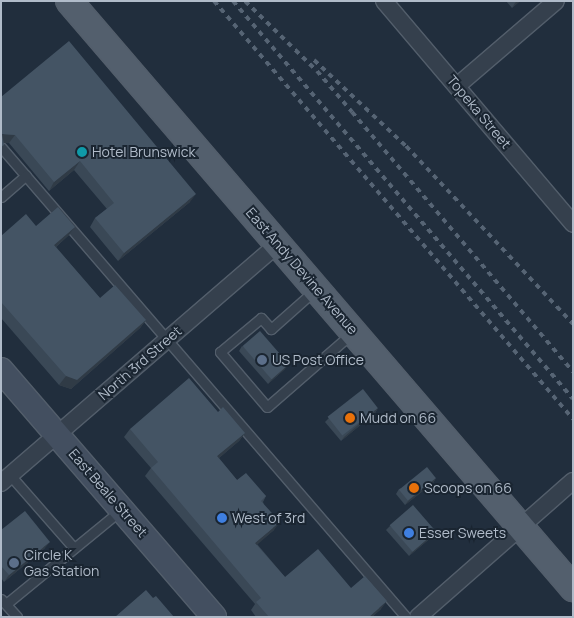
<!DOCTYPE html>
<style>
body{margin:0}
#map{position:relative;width:574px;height:618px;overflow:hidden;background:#212e3d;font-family:Manrope,sans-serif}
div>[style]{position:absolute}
.roads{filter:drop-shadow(1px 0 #535e6b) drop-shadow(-1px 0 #535e6b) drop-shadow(0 1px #535e6b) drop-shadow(0 -1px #535e6b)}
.service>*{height:9px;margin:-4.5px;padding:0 4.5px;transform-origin:4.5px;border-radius:4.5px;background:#35404d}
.minor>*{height:16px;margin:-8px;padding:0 8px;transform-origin:8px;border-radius:8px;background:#35404d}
.secondary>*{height:24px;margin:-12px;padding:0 12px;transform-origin:12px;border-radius:12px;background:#434f60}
.primary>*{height:26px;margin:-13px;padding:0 13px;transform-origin:13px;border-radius:13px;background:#535f6d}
.rail>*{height:4px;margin-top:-2px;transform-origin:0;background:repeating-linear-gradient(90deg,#566474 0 5px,transparent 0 10px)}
.wall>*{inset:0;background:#3a4856}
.shaded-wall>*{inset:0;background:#303b46}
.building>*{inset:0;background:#445464;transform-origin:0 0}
.dots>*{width:14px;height:14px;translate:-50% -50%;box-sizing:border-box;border:2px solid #1a2531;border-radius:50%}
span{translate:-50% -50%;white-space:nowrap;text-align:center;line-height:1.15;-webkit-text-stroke:4px #1a2531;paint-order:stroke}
.street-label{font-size:14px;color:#b0bbc9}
.poi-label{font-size:14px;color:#b0bbc9}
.left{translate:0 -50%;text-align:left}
.frame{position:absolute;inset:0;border:2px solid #b0bbc9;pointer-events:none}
</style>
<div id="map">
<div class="roads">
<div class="service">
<i style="left:1px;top:147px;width:620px;rotate:49.25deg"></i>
<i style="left:1px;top:197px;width:33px;rotate:-41deg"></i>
<i style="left:315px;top:290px;width:59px;rotate:138.4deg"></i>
<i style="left:271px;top:329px;width:15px;rotate:-132deg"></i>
<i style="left:261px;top:318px;width:53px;rotate:140.3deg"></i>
<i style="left:220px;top:352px;width:72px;rotate:49.5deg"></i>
<i style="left:267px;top:407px;width:113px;rotate:-41deg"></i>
<i style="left:10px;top:475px;width:97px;rotate:48.8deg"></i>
<i style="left:1px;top:599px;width:24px;rotate:48deg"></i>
<i style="left:6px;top:604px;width:149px;rotate:-39.3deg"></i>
</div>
<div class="minor">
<i style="left:384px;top:1px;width:292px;rotate:49.7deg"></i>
<i style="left:457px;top:86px;width:130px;rotate:-40.6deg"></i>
<i style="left:1px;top:483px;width:367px;rotate:-40.8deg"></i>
<i style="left:418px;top:617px;width:206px;rotate:-41.3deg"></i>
</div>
<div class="secondary">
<i style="left:1px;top:370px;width:326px;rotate:49.2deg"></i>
</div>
<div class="primary">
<i style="left:69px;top:1px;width:774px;rotate:49.35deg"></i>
</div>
</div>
<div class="rail">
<i style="left:214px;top:1px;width:551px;rotate:49.34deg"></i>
<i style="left:233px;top:1px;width:523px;rotate:49.49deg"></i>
<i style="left:245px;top:1px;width:100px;rotate:44.2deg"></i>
<i style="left:317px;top:71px;width:54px;rotate:49.5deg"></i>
<i style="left:352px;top:112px;width:341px;rotate:49.6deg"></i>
<i style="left:314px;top:60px;width:126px;rotate:43.1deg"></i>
<i style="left:406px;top:146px;width:244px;rotate:46.8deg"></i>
</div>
<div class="wall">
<i style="clip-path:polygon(506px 1px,520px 1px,512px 8px)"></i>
<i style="clip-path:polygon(1px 97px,190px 202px,118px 261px,90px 227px,95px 218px,107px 209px,74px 170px,49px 191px,9px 143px,4px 143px)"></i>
<i style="clip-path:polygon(36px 226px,75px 227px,69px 235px,56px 247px,100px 298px,146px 320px,140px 328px,71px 389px,59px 385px,1px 318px,1px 236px)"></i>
<i style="clip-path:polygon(242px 346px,285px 369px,268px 384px,239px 351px)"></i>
<i style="clip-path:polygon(378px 408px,375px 413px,341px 441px,325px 422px,329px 418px)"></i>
<i style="clip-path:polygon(218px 412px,245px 433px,239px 441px,219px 458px,237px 480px,266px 496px,263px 502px,274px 530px,257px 544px,285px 577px,351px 588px,381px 609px,372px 617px,256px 617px,251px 610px,255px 604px,145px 476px,151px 468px,124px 437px,130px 429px)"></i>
<i style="clip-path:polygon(436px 478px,433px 483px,405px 505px,396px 494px,399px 489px)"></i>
<i style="clip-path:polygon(390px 526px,433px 536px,409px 556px,386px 530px)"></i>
<i style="clip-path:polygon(1px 530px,45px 548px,4px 582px,1px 578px)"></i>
</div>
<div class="shaded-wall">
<i style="clip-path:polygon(517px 1px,520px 1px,512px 8px,515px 3px)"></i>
<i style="clip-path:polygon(2px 134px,15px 135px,9px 143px,1px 143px)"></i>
<i style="clip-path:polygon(80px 161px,74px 170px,49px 191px,54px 182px)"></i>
<i style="clip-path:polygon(196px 194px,190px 202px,118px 261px,124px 253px)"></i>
<i style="clip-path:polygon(75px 227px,69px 235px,48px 254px,54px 245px)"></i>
<i style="clip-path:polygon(146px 320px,140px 328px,71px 389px,59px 385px,66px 376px)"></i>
<i style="clip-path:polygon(289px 364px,285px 369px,268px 384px,271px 380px)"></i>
<i style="clip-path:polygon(378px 408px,375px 413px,341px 441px,344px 437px)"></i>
<i style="clip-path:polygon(245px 433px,239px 441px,212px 464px,217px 456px)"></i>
<i style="clip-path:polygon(436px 478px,433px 483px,405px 505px,408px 501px)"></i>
<i style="clip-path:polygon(280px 522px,274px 530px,250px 551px,255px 543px)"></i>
<i style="clip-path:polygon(436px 531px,433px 536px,409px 556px,412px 552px)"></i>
<i style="clip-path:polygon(50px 542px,45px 548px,4px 582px,9px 575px)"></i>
<i style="clip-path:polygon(387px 601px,381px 609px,372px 617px,369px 617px)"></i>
</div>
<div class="building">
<i style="clip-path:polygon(69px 41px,196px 194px,124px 253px,95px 218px,114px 203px,80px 161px,54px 182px,15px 135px,2px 134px,4px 145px,1px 147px,1px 97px)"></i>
<i style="clip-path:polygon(58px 207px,75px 227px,54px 245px,100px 298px,115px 285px,146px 320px,77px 380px,66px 376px,1px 302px,1px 236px,26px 214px,36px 226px)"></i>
<i style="left:260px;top:331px;width:44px;height:23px;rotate:49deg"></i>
<i style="clip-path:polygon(189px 378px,218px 412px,223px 407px,245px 433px,217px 456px,237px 480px,246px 473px,266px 496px,261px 501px,280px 522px,255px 543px,285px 577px,318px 549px,351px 588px,365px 576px,387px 601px,369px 617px,269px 617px,256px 602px,261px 598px,151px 468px,158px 462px,130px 429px)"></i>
<i style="left:363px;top:389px;width:24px;height:45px;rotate:52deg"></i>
<i style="left:427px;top:467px;width:14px;height:36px;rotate:51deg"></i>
<i style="left:413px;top:505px;width:35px;height:31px;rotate:49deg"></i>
<i style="clip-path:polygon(25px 511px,50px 542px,9px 575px,1px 566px,1px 530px)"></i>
<i style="clip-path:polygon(146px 590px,153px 598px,156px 596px,174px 617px,115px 617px)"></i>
</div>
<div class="dots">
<i style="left:82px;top:152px;background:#0f9aa8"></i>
<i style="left:262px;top:360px;background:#5c6f8a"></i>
<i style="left:350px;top:418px;background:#e8710a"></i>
<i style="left:414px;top:488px;background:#e8710a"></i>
<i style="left:222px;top:518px;background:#3f7fe0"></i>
<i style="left:409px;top:533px;background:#3f7fe0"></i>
<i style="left:14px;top:563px;background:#5c6f8a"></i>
</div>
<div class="street-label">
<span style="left:479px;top:112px;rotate:50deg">Topeka Street</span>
<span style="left:302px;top:271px;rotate:49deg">East Andy Devine Avenue</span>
<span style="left:140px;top:363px;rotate:-41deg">North 3rd Street</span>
<span style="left:108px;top:493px;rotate:49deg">East Beale Street</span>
</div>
<div class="poi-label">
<span class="left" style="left:92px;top:152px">Hotel Brunswick</span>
<span class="left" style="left:272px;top:360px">US Post Office</span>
<span class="left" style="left:360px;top:418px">Mudd on 66</span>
<span class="left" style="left:424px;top:488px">Scoops on 66</span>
<span class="left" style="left:232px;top:518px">West of 3rd</span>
<span class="left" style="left:419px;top:533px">Esser Sweets</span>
<span class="left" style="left:24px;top:563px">Circle K<br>Gas Station</span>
</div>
<div class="frame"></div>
</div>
